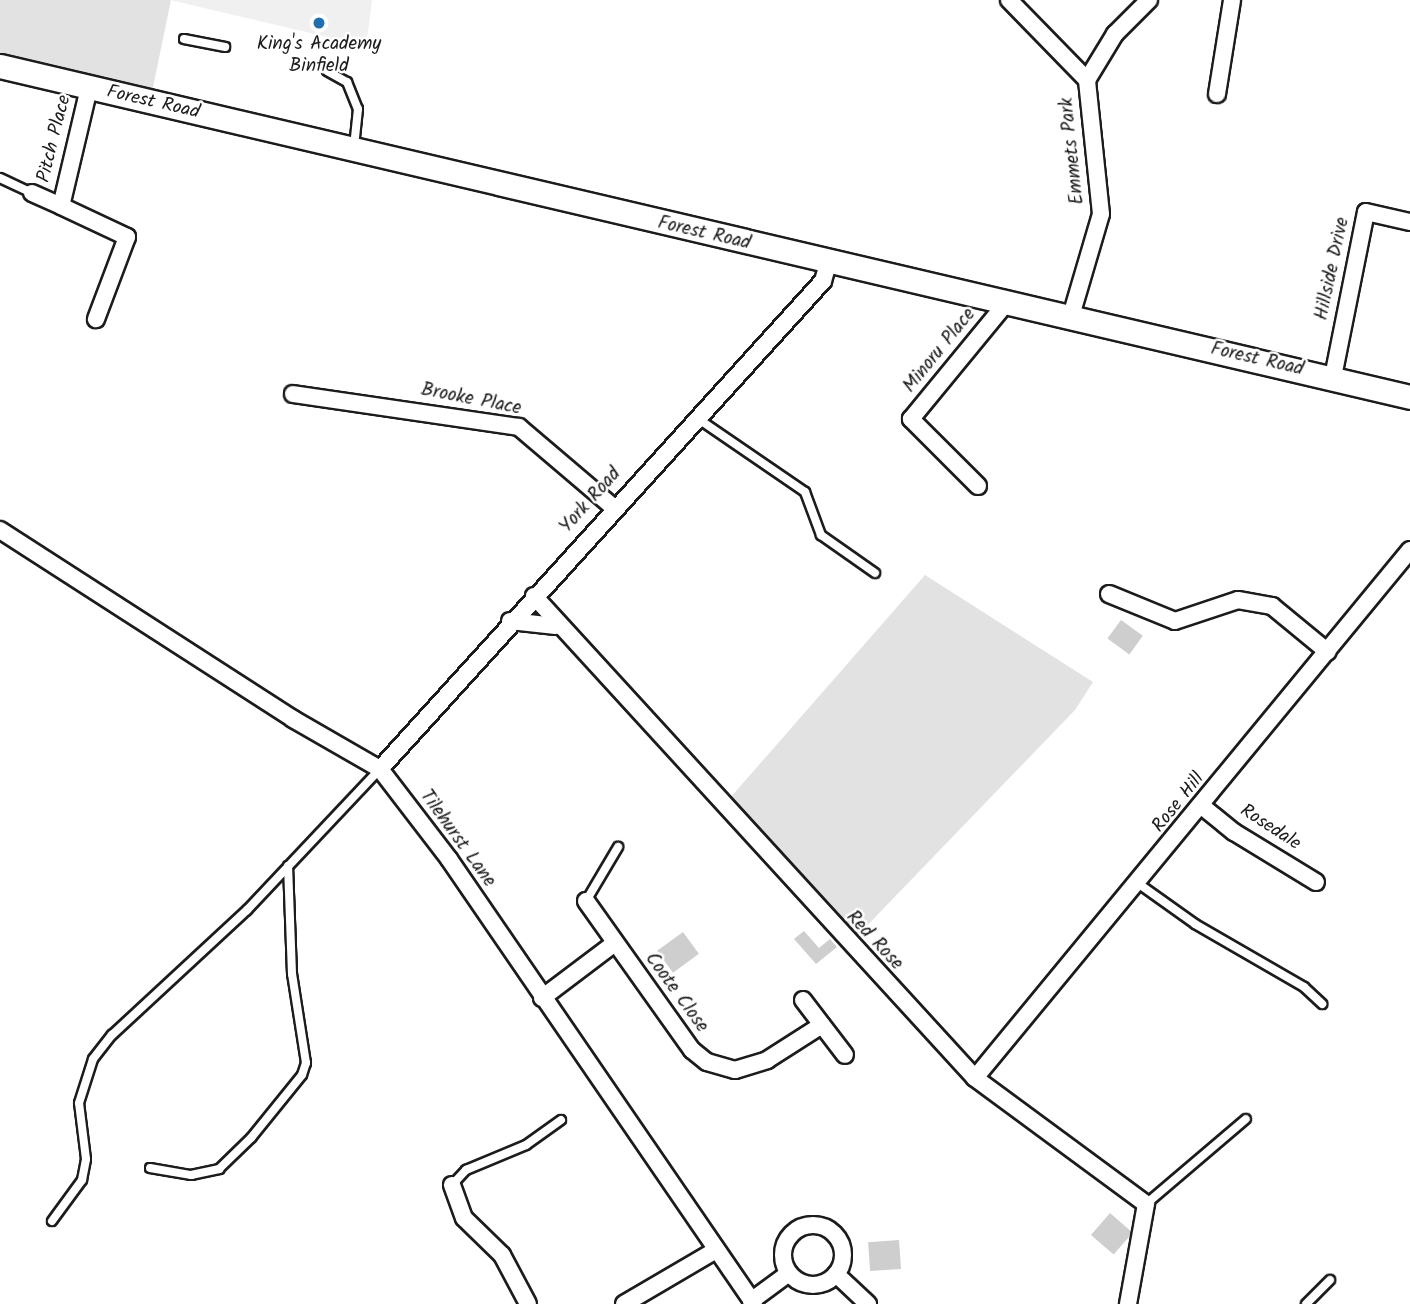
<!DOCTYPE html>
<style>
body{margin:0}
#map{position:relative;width:1410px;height:1304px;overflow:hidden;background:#fff;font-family:Kalam,sans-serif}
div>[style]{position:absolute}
.built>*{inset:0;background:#f0f0f0}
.green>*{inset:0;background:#e2e2e2}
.building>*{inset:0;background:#cecece;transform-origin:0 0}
.roads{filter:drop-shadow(2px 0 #1c1c1c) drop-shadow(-2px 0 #1c1c1c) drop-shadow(0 2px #1c1c1c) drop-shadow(0 -2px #1c1c1c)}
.service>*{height:8px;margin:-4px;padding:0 4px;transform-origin:4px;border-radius:4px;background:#fff}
.minor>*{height:16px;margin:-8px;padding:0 8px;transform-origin:8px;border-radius:8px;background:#fff}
.minor>.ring{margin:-8px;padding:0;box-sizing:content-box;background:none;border:16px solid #fff;border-radius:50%}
.secondary>*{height:23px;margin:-11.5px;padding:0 11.5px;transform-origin:11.5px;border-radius:11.5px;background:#fff}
.dots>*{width:19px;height:19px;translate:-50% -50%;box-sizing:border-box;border:4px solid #fff;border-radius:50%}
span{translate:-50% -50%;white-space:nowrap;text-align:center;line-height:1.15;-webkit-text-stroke:5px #fff;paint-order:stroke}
.poi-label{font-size:19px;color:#1c1c1c}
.street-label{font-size:19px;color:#1c1c1c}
</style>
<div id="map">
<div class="built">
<i style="clip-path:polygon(170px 0,372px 0,366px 46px)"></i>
</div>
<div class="green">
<i style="clip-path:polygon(0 0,171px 0,152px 92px,0 58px)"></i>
<i style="clip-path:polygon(925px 575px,1093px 682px,1075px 710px,857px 936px,730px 798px)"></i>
</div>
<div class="building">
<i style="left:1121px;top:620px;width:27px;height:23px;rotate:36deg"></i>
<i style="clip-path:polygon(804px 931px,819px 948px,830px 939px,837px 947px,816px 964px,794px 939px)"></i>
<i style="left:683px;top:932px;width:27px;height:32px;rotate:54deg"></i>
<i style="left:1110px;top:1213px;width:30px;height:29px;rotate:41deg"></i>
<i style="left:899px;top:1240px;width:29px;height:31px;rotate:86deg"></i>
</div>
<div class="roads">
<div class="service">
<i style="left:184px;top:39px;width:42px;rotate:11deg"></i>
<i style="left:327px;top:71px;width:23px;rotate:29deg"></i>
<i style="left:347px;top:82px;width:29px;rotate:68deg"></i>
<i style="left:358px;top:109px;width:39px;rotate:96deg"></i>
<i style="left:0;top:178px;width:35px;rotate:25deg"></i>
<i style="left:697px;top:418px;width:131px;rotate:34.4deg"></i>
<i style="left:805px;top:492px;width:46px;rotate:69.6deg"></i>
<i style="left:821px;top:535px;width:66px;rotate:35.1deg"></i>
<i style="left:1139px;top:884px;width:69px;rotate:35.5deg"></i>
<i style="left:1195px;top:924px;width:126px;rotate:30deg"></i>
<i style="left:1304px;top:987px;width:25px;rotate:43deg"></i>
<i style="left:586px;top:901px;width:63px;rotate:-59.3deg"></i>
<i style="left:150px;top:1168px;width:42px;rotate:9.7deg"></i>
<i style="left:191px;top:1175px;width:29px;rotate:-12deg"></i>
<i style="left:219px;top:1169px;width:45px;rotate:-44.1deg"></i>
<i style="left:251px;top:1138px;width:81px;rotate:-51deg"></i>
<i style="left:302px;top:1075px;width:13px;rotate:-72deg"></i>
<i style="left:306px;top:1063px;width:90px;rotate:-98.9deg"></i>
<i style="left:292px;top:974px;width:108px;rotate:-92.1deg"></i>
<i style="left:452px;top:1185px;width:21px;rotate:-47deg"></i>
<i style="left:466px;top:1170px;width:65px;rotate:-22.6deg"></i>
<i style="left:526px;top:1145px;width:43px;rotate:-35.5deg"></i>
<i style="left:1146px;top:1204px;width:131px;rotate:-40.4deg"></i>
<i style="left:52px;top:1221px;width:51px;rotate:-53.8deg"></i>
<i style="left:82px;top:1180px;width:21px;rotate:-79deg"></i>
<i style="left:86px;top:1159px;width:56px;rotate:-97.1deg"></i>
<i style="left:79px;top:1103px;width:46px;rotate:-72.3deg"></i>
<i style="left:93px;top:1059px;width:31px;rotate:-52deg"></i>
<i style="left:112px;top:1035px;width:184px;rotate:-42.8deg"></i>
<i style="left:247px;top:910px;width:194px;rotate:-46.7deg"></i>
<i style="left:1306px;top:1304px;width:34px;rotate:-45deg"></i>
</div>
<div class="minor">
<i style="left:1009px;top:0;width:112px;rotate:45.7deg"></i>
<i style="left:89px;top:88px;width:121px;rotate:103.3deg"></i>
<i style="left:61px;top:206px;width:73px;rotate:25.2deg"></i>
<i style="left:127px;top:237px;width:88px;rotate:110.7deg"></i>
<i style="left:1217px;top:94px;width:95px;rotate:-80.9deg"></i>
<i style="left:32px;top:193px;width:32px;rotate:24deg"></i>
<i style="left:1071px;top:316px;width:106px;rotate:-73.6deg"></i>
<i style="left:1101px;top:214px;width:135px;rotate:-96deg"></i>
<i style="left:1087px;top:80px;width:54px;rotate:-58.7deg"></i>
<i style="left:1115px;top:34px;width:48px;rotate:-45deg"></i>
<i style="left:1333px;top:377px;width:168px;rotate:-78.7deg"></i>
<i style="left:1366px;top:212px;width:45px;rotate:12.8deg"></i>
<i style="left:293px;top:394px;width:228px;rotate:8.3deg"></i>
<i style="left:519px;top:427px;width:123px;rotate:40.4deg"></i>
<i style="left:978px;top:486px;width:95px;rotate:-135deg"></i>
<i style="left:911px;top:419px;width:153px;rotate:-50.6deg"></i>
<i style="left:0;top:530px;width:349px;rotate:32.8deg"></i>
<i style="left:293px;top:719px;width:100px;rotate:29.9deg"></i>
<i style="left:380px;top:769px;width:113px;rotate:52.5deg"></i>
<i style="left:449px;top:859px;width:539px;rotate:55.57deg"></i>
<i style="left:1109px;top:594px;width:71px;rotate:22.2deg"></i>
<i style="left:1175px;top:621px;width:66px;rotate:-18.4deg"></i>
<i style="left:1238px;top:600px;width:35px;rotate:10deg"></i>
<i style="left:1272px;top:606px;width:72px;rotate:39.4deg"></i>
<i style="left:534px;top:596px;width:653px;rotate:47.54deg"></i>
<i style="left:975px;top:1078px;width:212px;rotate:36.4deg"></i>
<i style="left:1146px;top:1204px;width:102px;rotate:100.2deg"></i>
<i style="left:510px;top:621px;width:46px;rotate:6.2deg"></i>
<i style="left:380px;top:769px;width:659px;rotate:-47.77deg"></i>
<i style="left:823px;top:281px;width:22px;rotate:-74deg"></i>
<i style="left:1203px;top:807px;width:40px;rotate:39deg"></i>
<i style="left:1234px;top:832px;width:96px;rotate:31.4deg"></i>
<i style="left:586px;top:901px;width:183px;rotate:54.6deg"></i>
<i style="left:692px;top:1050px;width:19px;rotate:39deg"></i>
<i style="left:707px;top:1062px;width:29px;rotate:16deg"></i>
<i style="left:735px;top:1070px;width:34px;rotate:-17deg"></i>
<i style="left:767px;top:1060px;width:65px;rotate:-32.5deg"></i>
<i style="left:542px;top:998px;width:91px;rotate:-37deg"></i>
<i style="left:803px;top:1000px;width:69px;rotate:52.6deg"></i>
<i style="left:975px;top:1078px;width:684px;rotate:-50.52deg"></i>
<i style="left:452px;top:1185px;width:35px;rotate:70deg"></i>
<i style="left:464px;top:1218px;width:53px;rotate:44.2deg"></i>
<i style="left:502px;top:1255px;width:55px;rotate:62deg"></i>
<i class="ring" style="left:783px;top:1225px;width:44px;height:44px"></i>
<i style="left:836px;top:1274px;width:44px;rotate:43.2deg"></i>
<i style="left:751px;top:1301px;width:47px;rotate:-36.4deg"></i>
<i style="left:624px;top:1304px;width:107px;rotate:-30.4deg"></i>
</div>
<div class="secondary">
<i style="left:0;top:66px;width:1448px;rotate:13.21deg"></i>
</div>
</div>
<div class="dots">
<i style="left:319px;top:23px;background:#1f6fb2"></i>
</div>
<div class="poi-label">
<span style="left:319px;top:56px">King's Academy<br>Binfield</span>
</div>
<div class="street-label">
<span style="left:153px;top:103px;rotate:13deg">Forest Road</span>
<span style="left:55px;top:139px;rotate:-76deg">Pitch Place</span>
<span style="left:1073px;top:151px;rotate:-96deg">Emmets Park</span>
<span style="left:704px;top:234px;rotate:13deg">Forest Road</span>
<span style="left:1333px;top:269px;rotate:-78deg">Hillside Drive</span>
<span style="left:940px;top:351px;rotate:-51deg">Minoru Place</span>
<span style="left:1257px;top:360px;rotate:13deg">Forest Road</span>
<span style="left:471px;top:400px;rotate:11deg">Brooke Place</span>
<span style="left:591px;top:501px;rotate:-48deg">York Road</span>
<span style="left:1179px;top:803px;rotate:-51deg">Rose Hill</span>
<span style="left:1270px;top:828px;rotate:33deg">Rosedale</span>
<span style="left:457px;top:839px;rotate:54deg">Tilehurst Lane</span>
<span style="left:874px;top:941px;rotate:47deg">Red Rose</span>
<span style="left:676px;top:993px;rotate:54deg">Coote Close</span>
</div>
</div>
